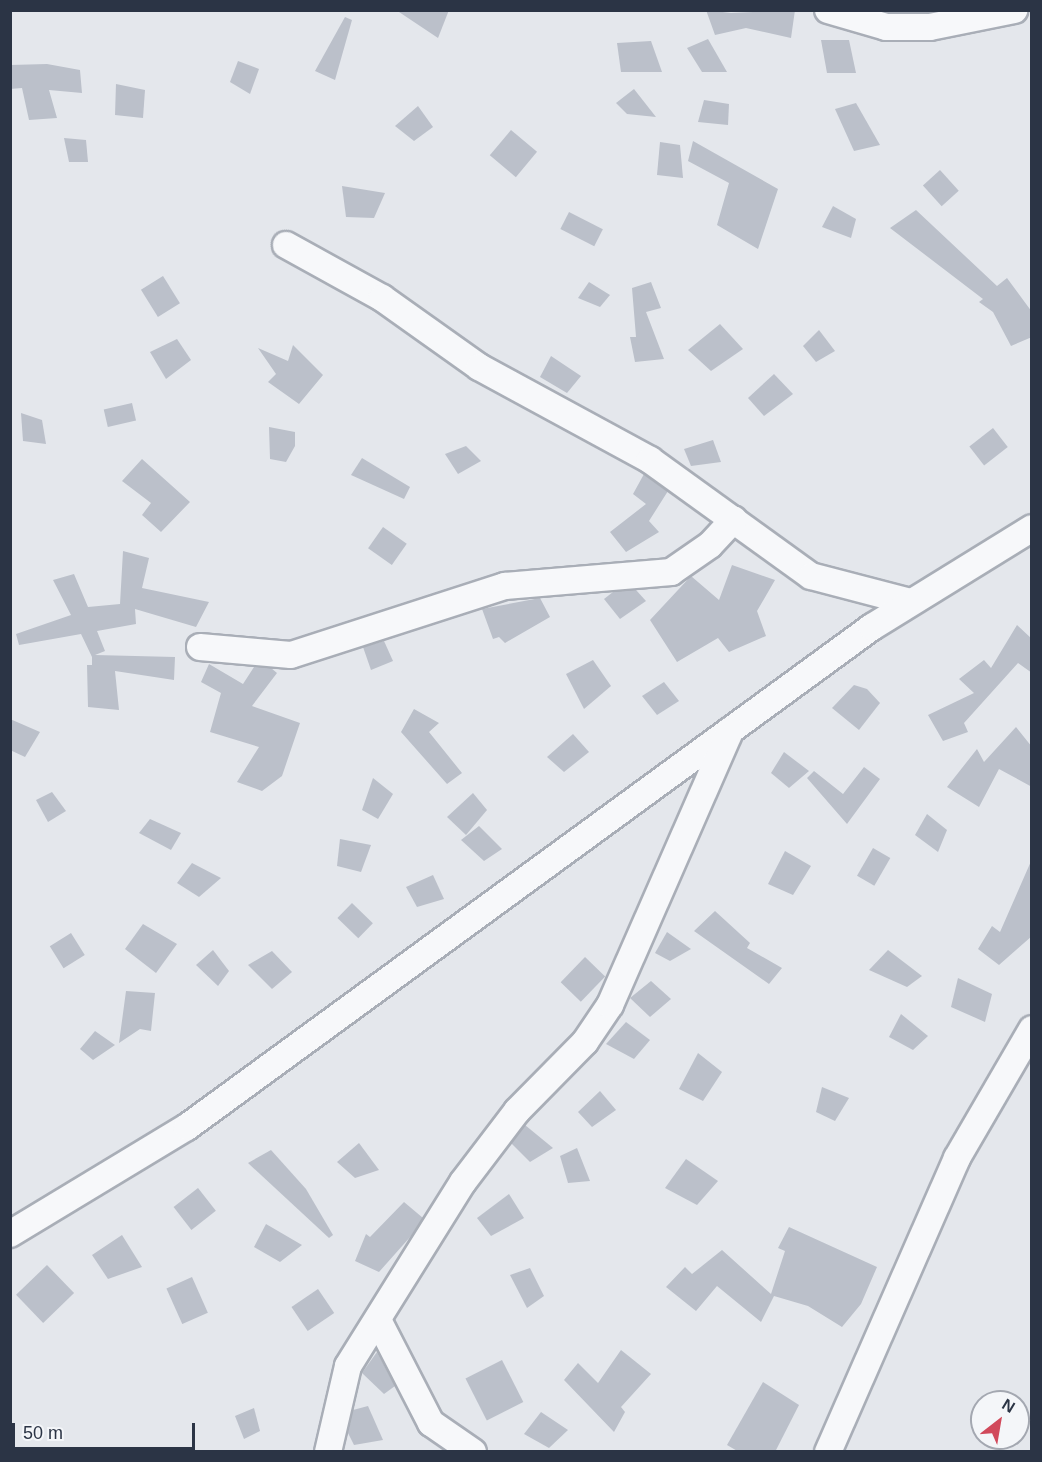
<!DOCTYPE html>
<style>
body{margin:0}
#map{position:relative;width:1042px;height:1462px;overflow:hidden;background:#e4e7ec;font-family:Arial,sans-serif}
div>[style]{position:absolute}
.building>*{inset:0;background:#bbc0ca;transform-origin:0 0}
.roads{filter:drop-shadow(2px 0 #a9aeb7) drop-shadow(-2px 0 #a9aeb7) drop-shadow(0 2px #a9aeb7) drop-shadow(0 -2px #a9aeb7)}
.minor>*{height:26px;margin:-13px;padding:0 13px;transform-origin:13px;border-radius:13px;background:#f7f8fa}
span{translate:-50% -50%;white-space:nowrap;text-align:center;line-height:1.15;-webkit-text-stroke:6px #f4f6f9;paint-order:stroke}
.frame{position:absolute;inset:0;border:12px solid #2b3445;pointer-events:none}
.north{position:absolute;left:970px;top:1390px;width:60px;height:60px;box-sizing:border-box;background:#f4f6f9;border:2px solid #a4a8b1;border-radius:50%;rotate:31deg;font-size:16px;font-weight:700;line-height:24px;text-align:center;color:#2b3445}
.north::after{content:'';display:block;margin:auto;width:21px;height:27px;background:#d1495b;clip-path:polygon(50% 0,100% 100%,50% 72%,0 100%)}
.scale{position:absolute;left:12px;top:1423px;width:183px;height:27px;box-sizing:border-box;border:3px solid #2b3445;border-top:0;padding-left:8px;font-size:18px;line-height:21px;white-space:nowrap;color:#2b3445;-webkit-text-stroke:4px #f4f6f9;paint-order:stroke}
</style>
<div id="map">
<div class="building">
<i style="clip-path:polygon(396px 10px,449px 10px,438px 38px)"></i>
<i style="clip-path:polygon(706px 10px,731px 13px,795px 10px,791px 38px,746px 28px,715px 35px)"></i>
<i style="clip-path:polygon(345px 17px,352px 20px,335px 80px,315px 71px)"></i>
<i style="clip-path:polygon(708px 39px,727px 72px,702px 72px,687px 48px)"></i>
<i style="clip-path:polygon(821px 40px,849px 40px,856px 73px,827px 73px)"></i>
<i style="clip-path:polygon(651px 41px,662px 72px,621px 72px,617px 43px)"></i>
<i style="clip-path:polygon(238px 61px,259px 69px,250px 94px,230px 82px)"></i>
<i style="clip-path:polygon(47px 64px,80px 70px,82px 93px,49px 90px,57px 118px,29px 120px,22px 88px,10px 89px,10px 65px)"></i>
<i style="clip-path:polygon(116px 84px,145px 90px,143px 118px,115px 115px)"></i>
<i style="clip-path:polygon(634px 89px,656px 117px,627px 114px,616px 103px)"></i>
<i style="clip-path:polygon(704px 100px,729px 104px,728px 125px,698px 122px)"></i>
<i style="clip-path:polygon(856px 103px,880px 145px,854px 151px,835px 109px)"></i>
<i style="clip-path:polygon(418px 106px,433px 127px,414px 141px,395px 126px)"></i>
<i style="left:511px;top:130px;width:34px;height:33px;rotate:40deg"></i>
<i style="clip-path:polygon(64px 138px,86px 140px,88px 162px,69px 162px)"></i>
<i style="clip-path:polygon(693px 141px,778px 189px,758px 249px,717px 225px,729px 183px,688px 161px)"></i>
<i style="clip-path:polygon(660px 142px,680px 145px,683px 178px,657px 175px)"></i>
<i style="left:940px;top:170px;width:28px;height:23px;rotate:48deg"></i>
<i style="clip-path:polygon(342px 186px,385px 193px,374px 218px,346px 217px)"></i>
<i style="clip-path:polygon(833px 206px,856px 219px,851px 238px,822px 227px)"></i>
<i style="clip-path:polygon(916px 210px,997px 286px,1007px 278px,1032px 312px,1032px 337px,1011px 346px,993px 312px,979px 302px,983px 299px,890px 228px)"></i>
<i style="left:569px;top:212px;width:38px;height:19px;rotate:27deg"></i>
<i style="left:163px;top:276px;width:32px;height:26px;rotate:58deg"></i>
<i style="clip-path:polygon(589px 282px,610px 295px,600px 307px,578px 298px)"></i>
<i style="clip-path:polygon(651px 282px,661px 308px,646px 312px,664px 359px,635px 362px,630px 337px,636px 337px,632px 288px)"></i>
<i style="clip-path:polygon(720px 324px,743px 349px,711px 371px,688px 350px)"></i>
<i style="clip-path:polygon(819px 330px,835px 351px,816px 362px,803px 346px)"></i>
<i style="clip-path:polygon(177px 339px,191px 360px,166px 379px,150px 352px)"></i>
<i style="clip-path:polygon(293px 345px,323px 375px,299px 404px,268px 382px,276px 374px,258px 348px,288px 361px)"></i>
<i style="clip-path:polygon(551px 356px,581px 376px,567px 393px,540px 377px)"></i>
<i style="clip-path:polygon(774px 374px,793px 394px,764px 416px,748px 398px)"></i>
<i style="left:132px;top:403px;width:18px;height:29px;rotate:77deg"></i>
<i style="clip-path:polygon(21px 413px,42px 420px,46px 444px,23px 441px)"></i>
<i style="clip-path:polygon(269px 427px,295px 432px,295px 446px,286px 462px,270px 459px)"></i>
<i style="left:993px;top:428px;width:24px;height:30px;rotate:52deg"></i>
<i style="clip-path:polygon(713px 440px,721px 462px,691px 466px,684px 449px)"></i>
<i style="clip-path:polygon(466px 446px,481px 461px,458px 474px,445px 454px)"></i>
<i style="clip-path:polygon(362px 458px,410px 487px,404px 499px,351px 475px)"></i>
<i style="clip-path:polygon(142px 459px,190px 502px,161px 532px,142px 515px,151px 503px,122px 481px)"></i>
<i style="clip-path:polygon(644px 474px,668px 491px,649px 521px,659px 532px,626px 552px,610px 532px,646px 504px,633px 494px)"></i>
<i style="left:383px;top:527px;width:29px;height:26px;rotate:35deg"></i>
<i style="clip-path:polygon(123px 551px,149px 558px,142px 588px,209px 602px,196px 627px,135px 609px,136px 624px,97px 631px,105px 651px,95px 655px,175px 657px,174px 680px,115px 671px,119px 710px,88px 707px,87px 665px,92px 665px,92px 657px,81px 634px,19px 645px,16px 634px,71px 615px,53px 580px,74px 574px,88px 607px,120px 604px)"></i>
<i style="clip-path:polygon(732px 565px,775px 580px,757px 611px,766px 636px,729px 652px,718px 638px,677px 662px,650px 620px,691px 576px,719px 600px)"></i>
<i style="clip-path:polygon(636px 590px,646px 601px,620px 619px,604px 599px,613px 592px)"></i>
<i style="clip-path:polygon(540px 598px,550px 617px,505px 643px,499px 637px,493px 639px,482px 609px)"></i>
<i style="clip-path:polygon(1017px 625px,1032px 639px,1032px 673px,1018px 663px,964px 723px,968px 732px,943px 741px,928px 715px,974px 693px,959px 679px,984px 660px,991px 668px)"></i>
<i style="clip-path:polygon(384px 641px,393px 661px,371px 670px,363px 647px)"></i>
<i style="clip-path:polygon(593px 660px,611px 686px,584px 709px,566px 674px)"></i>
<i style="clip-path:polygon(209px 664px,243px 684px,254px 667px,271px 668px,277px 673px,252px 706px,300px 723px,282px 776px,262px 791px,237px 782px,259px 747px,210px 732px,221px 693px,201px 682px)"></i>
<i style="clip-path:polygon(664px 682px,679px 701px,657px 715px,642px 696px)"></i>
<i style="clip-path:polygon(854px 685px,867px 689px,880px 703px,859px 730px,832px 708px)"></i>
<i style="clip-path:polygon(414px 709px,439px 723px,429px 732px,462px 773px,447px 784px,401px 732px)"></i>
<i style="clip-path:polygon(10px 719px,40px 732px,25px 757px,10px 750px)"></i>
<i style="clip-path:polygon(1016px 727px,1032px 747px,1032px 787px,999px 769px,979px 807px,947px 787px,977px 749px,984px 762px)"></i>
<i style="clip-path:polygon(573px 734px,589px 752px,564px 772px,547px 757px)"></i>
<i style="clip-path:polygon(784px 752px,809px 771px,789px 788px,771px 773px)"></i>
<i style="clip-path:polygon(864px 767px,880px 779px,847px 824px,807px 778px,814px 771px,843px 794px)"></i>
<i style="clip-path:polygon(373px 778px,393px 794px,378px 819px,362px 810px)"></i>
<i style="clip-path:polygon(52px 792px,66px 811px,48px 822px,36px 800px)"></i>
<i style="clip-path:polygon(473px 793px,487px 810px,466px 835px,447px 817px)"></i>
<i style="clip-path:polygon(927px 814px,947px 830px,938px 852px,915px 835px)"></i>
<i style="clip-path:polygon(150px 819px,181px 833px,171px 850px,139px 833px)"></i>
<i style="clip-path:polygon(479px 826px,502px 849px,484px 861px,461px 840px)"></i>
<i style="clip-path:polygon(340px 839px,371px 845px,361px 872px,337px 866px)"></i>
<i style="left:873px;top:848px;width:20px;height:32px;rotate:30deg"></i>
<i style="clip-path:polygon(785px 851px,811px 866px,793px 895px,768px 884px)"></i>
<i style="clip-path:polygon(1032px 859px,1032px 936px,999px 965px,978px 949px,992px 926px,1000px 932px)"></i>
<i style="clip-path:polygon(192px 863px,221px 878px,199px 897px,177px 883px)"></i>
<i style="clip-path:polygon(433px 875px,444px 899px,417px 907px,406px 887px)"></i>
<i style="left:352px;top:903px;width:29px;height:21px;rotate:44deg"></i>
<i style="clip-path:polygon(715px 911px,750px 943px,747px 948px,782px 968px,769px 984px,694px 931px)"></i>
<i style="clip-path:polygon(143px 924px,177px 944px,156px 973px,125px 949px)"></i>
<i style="clip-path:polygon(667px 932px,691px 949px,670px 961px,655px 953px)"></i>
<i style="left:71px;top:933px;width:26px;height:25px;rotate:58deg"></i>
<i style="clip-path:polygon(213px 950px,229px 971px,218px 986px,196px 965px)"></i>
<i style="clip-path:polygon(888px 950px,922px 976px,907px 987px,869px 970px)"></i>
<i style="clip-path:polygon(272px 951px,292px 972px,272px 989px,248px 965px)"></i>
<i style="left:585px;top:957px;width:28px;height:35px;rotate:44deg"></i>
<i style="clip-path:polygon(958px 978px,992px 994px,985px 1022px,951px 1007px)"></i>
<i style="clip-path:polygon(651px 981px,671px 999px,650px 1017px,630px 998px)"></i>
<i style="clip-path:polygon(126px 991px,155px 993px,151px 1031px,140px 1029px,119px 1043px)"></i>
<i style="clip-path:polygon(901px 1014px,928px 1036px,913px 1050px,889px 1037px)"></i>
<i style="clip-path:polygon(626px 1022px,650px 1040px,634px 1059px,606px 1044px)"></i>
<i style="clip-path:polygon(95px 1031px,115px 1045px,93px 1060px,80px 1049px)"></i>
<i style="clip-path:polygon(698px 1053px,722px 1072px,703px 1101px,679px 1089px)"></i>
<i style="clip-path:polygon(822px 1087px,849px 1098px,835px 1121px,816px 1112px)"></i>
<i style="clip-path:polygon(600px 1091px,616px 1110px,592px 1127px,578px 1112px)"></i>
<i style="clip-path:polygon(525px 1125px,553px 1148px,530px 1162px,511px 1143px)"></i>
<i style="clip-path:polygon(359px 1143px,379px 1170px,355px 1178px,337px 1162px)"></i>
<i style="clip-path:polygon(577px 1148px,590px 1181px,568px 1183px,560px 1156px)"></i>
<i style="clip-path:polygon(271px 1150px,306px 1189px,333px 1235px,329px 1238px,248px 1163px)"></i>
<i style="clip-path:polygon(686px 1159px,718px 1181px,697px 1205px,665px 1188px)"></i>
<i style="left:198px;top:1188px;width:29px;height:31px;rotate:52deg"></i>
<i style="clip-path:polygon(509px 1194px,524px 1218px,491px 1236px,477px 1218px)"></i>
<i style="clip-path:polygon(404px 1202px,423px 1218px,411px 1236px,379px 1272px,355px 1261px,366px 1234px,370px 1237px)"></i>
<i style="clip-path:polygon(266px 1224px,302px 1245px,280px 1262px,254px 1247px)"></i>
<i style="clip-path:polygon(789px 1227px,877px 1267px,861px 1304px,842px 1327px,808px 1306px,774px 1296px,761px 1322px,717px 1286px,696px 1311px,666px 1287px,685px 1267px,692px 1274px,722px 1250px,771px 1294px,785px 1251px,778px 1248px)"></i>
<i style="clip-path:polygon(122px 1235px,142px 1267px,108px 1279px,92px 1255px)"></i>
<i style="left:47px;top:1265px;width:39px;height:43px;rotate:46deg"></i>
<i style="clip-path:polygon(530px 1268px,544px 1296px,527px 1308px,510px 1275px)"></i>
<i style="left:192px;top:1277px;width:39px;height:28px;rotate:66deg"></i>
<i style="left:318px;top:1289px;width:29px;height:32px;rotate:56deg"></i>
<i style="clip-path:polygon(621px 1350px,651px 1374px,621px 1407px,625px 1412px,614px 1432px,564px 1380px,578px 1363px,598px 1383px)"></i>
<i style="clip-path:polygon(377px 1352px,395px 1386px,384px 1394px,362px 1373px)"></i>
<i style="left:502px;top:1360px;width:47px;height:41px;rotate:63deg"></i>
<i style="clip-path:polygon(763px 1382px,799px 1405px,775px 1452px,739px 1452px,727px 1445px)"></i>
<i style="clip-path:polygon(368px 1406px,383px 1440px,354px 1445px,348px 1433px,353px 1410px)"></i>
<i style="clip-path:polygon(254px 1408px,260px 1431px,244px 1439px,235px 1416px)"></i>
<i style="clip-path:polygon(541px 1412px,568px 1430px,549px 1448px,524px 1434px)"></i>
</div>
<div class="roads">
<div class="minor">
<i style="left:828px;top:10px;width:60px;rotate:16.3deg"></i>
<i style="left:886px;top:27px;width:44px"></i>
<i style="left:930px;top:27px;width:86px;rotate:-11.4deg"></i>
<i style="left:286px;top:245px;width:110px;rotate:28.9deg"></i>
<i style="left:382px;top:298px;width:119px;rotate:35.4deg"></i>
<i style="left:479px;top:367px;width:195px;rotate:28.5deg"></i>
<i style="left:650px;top:460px;width:198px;rotate:35.8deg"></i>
<i style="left:811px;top:576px;width:102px;rotate:14.7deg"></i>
<i style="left:200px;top:647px;width:91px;rotate:5deg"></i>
<i style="left:291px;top:655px;width:225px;rotate:-17.9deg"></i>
<i style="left:505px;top:586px;width:167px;rotate:-4.8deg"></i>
<i style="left:671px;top:572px;width:47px;rotate:-34.7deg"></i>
<i style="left:710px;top:545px;width:35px;rotate:-47deg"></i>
<i style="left:10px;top:1234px;width:207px;rotate:-31.2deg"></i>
<i style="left:187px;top:1127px;width:848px;rotate:-36.13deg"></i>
<i style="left:872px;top:627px;width:188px;rotate:-31.7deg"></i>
<i style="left:378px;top:1320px;width:116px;rotate:62.8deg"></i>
<i style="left:431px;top:1423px;width:51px;rotate:34.6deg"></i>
<i style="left:328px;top:1452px;width:88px;rotate:-76.9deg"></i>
<i style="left:348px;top:1366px;width:217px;rotate:-58deg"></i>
<i style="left:463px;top:1182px;width:89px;rotate:-52.7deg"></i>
<i style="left:517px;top:1111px;width:97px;rotate:-45.4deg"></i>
<i style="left:585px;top:1042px;width:45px;rotate:-56deg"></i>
<i style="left:610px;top:1005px;width:300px;rotate:-66.3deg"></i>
<i style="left:828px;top:1452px;width:321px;rotate:-66.3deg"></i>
<i style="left:957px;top:1158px;width:149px;rotate:-59.8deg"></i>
</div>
</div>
<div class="frame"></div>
<div class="north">N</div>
<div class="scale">50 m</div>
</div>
